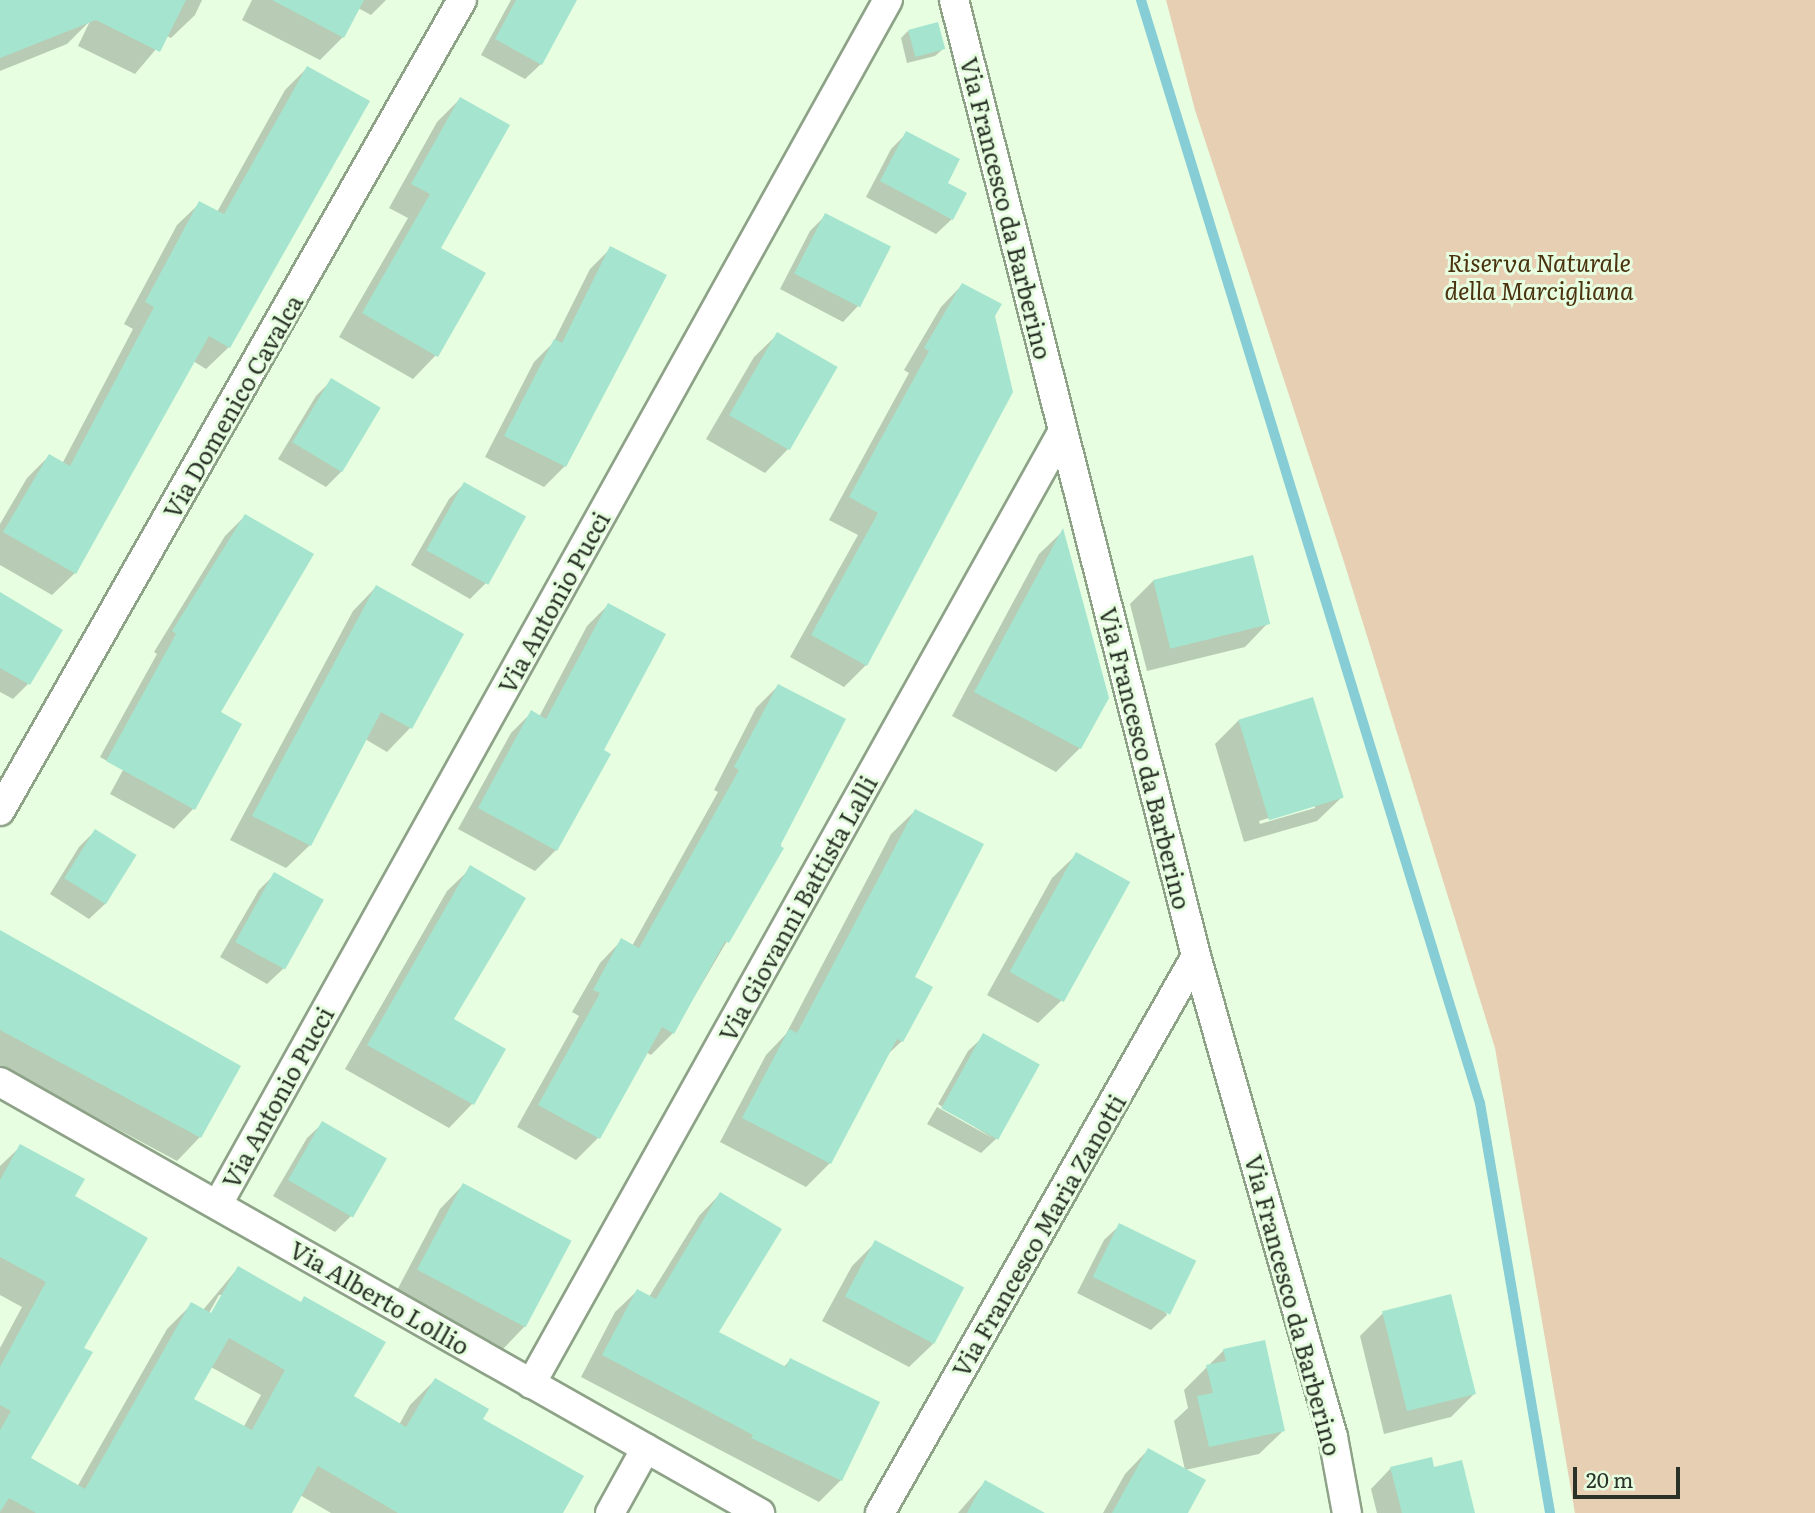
<!DOCTYPE html>
<style>
body{margin:0}
#map{position:relative;width:1815px;height:1513px;overflow:hidden;background:#e7fee1;font-family:Literata,serif}
div>[style]{position:absolute}
.green>*{inset:0;background:#e7cfb3}
.shadow>*{inset:0;background:#0003}
.stream>*{height:10px;margin:-5px;padding:0 5px;transform-origin:5px;border-radius:5px;background:#87cdd5}
.building>*{inset:0;background:#a5e5cf;transform-origin:0 0}
.roads{filter:drop-shadow(2px 0 #8da287) drop-shadow(-2px 0 #8da287) drop-shadow(0 2px #8da287) drop-shadow(0 -2px #8da287)}
.street>*{height:28px;margin:-14px;padding:0 14px;transform-origin:14px;border-radius:14px;background:#fff}
span{translate:-50% -50%;white-space:nowrap;text-align:center;line-height:1.15;-webkit-text-stroke:6px #e7fee1;paint-order:stroke}
.street-label{font-size:24px;color:#2a3227}
.park-label{font-size:24px;color:#4a320f;font-style:italic}
.scale{position:absolute;left:1573px;top:1467px;width:107px;height:32px;box-sizing:border-box;border:4px solid #2a3227;border-top:0;padding-left:9px;font-size:21px;line-height:24px;white-space:nowrap;color:#2a3227;-webkit-text-stroke:5px #e7fee1;paint-order:stroke}
</style>
<div id="map">
<div class="green">
<i style="clip-path:polygon(1166px 0,1815px 0,1815px 1513px,1575px 1513px,1495px 1048px,1344px 562px,1195px 110px)"></i>
</div>
<div class="shadow">
<i style="clip-path:polygon(0 0,202px 0,195px 15px,171px 38px,167px 36px,135px 74px,78px 46px,90px 21px,67px 44px,0 71px)"></i>
<i style="clip-path:polygon(252px 0,386px 0,371px 15px,358px 8px,343px 37px,320px 60px,242px 20px)"></i>
<i style="clip-path:polygon(511px 0,575px 0,541px 64px,525px 79px,481px 55px)"></i>
<i style="clip-path:polygon(908px 31px,943px 49px,935px 56px,907px 63px,901px 38px)"></i>
<i style="clip-path:polygon(307px 68px,229px 347px,206px 369px,193px 361px,75px 573px,52px 595px,0 565px,0 524px,27px 478px,49px 456px,62px 464px,133px 329px,124px 324px,177px 225px,200px 203px,217px 212px,285px 90px)"></i>
<i style="clip-path:polygon(460px 99px,438px 248px,436px 355px,413px 379px,339px 337px,408px 218px,389px 208px,437px 122px)"></i>
<i style="clip-path:polygon(907px 133px,946px 184px,952px 219px,936px 234px,866px 197px,891px 149px)"></i>
<i style="clip-path:polygon(826px 215px,858px 306px,843px 322px,780px 289px,810px 231px)"></i>
<i style="clip-path:polygon(611px 248px,565px 466px,544px 487px,485px 457px,534px 362px,553px 343px,590px 269px)"></i>
<i style="clip-path:polygon(962px 285px,993px 316px,866px 665px,844px 687px,790px 657px,858px 535px,829px 520px,909px 373px,904px 370px,941px 307px)"></i>
<i style="clip-path:polygon(778px 334px,836px 368px,788px 449px,765px 473px,706px 439px,754px 357px)"></i>
<i style="clip-path:polygon(332px 380px,341px 472px,326px 487px,278px 459px,316px 396px)"></i>
<i style="clip-path:polygon(464px 484px,486px 583px,470px 599px,411px 565px,449px 499px)"></i>
<i style="clip-path:polygon(245px 516px,218px 713px,193px 809px,174px 829px,110px 794px,123px 770px,100px 757px,157px 654px,154px 652px,225px 536px)"></i>
<i style="clip-path:polygon(1062px 532px,1080px 748px,1056px 772px,952px 716px,1039px 554px)"></i>
<i style="clip-path:polygon(1154px 580px,1268px 623px,1245px 647px,1147px 671px,1130px 604px)"></i>
<i style="clip-path:polygon(376px 587px,462px 634px,410px 728px,387px 752px,365px 739px,310px 845px,286px 868px,230px 840px,353px 611px)"></i>
<i style="clip-path:polygon(0 594px,28px 684px,13px 699px,0 692px)"></i>
<i style="clip-path:polygon(608px 605px,556px 850px,535px 871px,458px 829px,511px 733px,532px 712px,539px 717px,587px 626px)"></i>
<i style="clip-path:polygon(778px 686px,781px 849px,673px 1033px,651px 1055px,646px 1052px,598px 1138px,576px 1160px,517px 1127px,579px 1016px,572px 1012px,600px 963px,621px 941px,632px 946px,718px 792px,714px 790px,756px 708px)"></i>
<i style="clip-path:polygon(evenodd,1239px 720px,1341px 798px,1317px 821px,1244px 842px,1215px 744px,1239px 720px,1315px 804px,1315px 808px,1260px 824px,1259px 821px,1315px 804px)"></i>
<i style="clip-path:polygon(915px 811px,913px 978px,902px 1041px,886px 1056px,830px 1163px,806px 1187px,720px 1142px,766px 1055px,786px 1034px,891px 834px)"></i>
<i style="clip-path:polygon(95px 831px,105px 904px,89px 919px,50px 894px,79px 847px)"></i>
<i style="clip-path:polygon(1076px 855px,1062px 1000px,1038px 1023px,987px 995px,1052px 878px)"></i>
<i style="clip-path:polygon(471px 868px,452px 1020px,504px 1049px,472px 1104px,449px 1128px,345px 1069px,447px 891px)"></i>
<i style="clip-path:polygon(275px 874px,283px 969px,267px 984px,220px 957px,259px 890px)"></i>
<i style="clip-path:polygon(0 932px,200px 1137px,177px 1161px,0 1066px)"></i>
<i style="clip-path:polygon(984px 1036px,997px 1138px,981px 1153px,927px 1124px,937px 1107px,994px 1139px,938px 1104px,968px 1051px)"></i>
<i style="clip-path:polygon(323px 1123px,384px 1159px,351px 1216px,335px 1232px,273px 1196px,307px 1138px)"></i>
<i style="clip-path:polygon(evenodd,21px 1146px,73px 1197px,82px 1348px,29px 1459px,77px 1487px,167px 1329px,192px 1304px,203px 1310px,238px 1268px,299px 1304px,305px 1298px,352px 1397px,399px 1425px,410px 1405px,435px 1380px,481px 1420px,561px 1513px,331px 1513px,300px 1495px,290px 1513px,0 1513px,0 1348px,22px 1307px,0 1295px,0 1166px,21px 1146px,219px 1295px,223px 1295px,208px 1321px,205px 1320px,219px 1295px,21px 1146px,211px 1367px,261px 1395px,243px 1428px,192px 1400px,211px 1367px)"></i>
<i style="clip-path:polygon(463px 1185px,526px 1325px,503px 1349px,395px 1294px,440px 1209px)"></i>
<i style="clip-path:polygon(720px 1194px,717px 1333px,783px 1368px,790px 1360px,878px 1403px,841px 1480px,819px 1502px,581px 1377px,615px 1312px,637px 1291px,649px 1297px,699px 1216px)"></i>
<i style="clip-path:polygon(1120px 1225px,1167px 1315px,1151px 1330px,1077px 1293px,1104px 1240px)"></i>
<i style="clip-path:polygon(876px 1242px,933px 1344px,909px 1367px,822px 1321px,852px 1266px)"></i>
<i style="clip-path:polygon(1383px 1313px,1474px 1394px,1451px 1417px,1384px 1434px,1360px 1336px)"></i>
<i style="clip-path:polygon(1224px 1350px,1283px 1431px,1259px 1454px,1185px 1470px,1174px 1421px,1188px 1408px,1184px 1390px)"></i>
<i style="clip-path:polygon(1148px 1450px,1186px 1513px,1103px 1513px,1125px 1474px)"></i>
<i style="clip-path:polygon(1391px 1468px,1433px 1469px,1473px 1513px,1377px 1513px,1371px 1489px)"></i>
<i style="clip-path:polygon(985px 1482px,1041px 1513px,958px 1513px)"></i>
</div>
<div class="stream">
<i style="left:1141px;top:0;width:1154px;rotate:72.92deg"></i>
<i style="left:1480px;top:1103px;width:416px;rotate:80.3deg"></i>
</div>
<div class="building">
<i style="clip-path:polygon(0 0,186px 0,160px 52px,96px 20px,0 58px)"></i>
<i style="clip-path:polygon(272px 0,364px 0,344px 38px)"></i>
<i style="clip-path:polygon(516px 0,577px 0,542px 65px,495px 39px)"></i>
<i style="left:938px;top:22px;width:28px;height:31px;rotate:75deg"></i>
<i style="clip-path:polygon(307px 66px,370px 101px,230px 348px,209px 336px,76px 574px,3px 532px,49px 454px,70px 466px,154px 307px,145px 302px,199px 201px,224px 214px)"></i>
<i style="clip-path:polygon(460px 97px,510px 125px,441px 248px,486px 273px,438px 357px,362px 313px,430px 194px,411px 184px)"></i>
<i style="clip-path:polygon(906px 131px,960px 159px,948px 183px,967px 193px,953px 220px,880px 181px)"></i>
<i style="left:825px;top:213px;width:74px;height:68px;rotate:27deg"></i>
<i style="clip-path:polygon(610px 246px,667px 275px,566px 467px,504px 436px,554px 339px,562px 343px)"></i>
<i style="clip-path:polygon(962px 283px,1002px 304px,995px 316px,1013px 392px,867px 666px,811px 635px,878px 513px,849px 497px,929px 351px,924px 348px)"></i>
<i style="left:777px;top:332px;width:70px;height:96px;rotate:30deg"></i>
<i style="left:331px;top:378px;width:58px;height:75px;rotate:31deg"></i>
<i style="left:464px;top:482px;width:71px;height:78px;rotate:29deg"></i>
<i style="clip-path:polygon(245px 514px,314px 554px,221px 712px,242px 724px,195px 810px,106px 761px,176px 634px,172px 631px)"></i>
<i style="clip-path:polygon(1063px 528px,1109px 698px,1081px 749px,974px 692px)"></i>
<i style="left:1253px;top:555px;width:71px;height:103px;rotate:76deg"></i>
<i style="clip-path:polygon(376px 585px,464px 634px,412px 729px,381px 712px,311px 846px,252px 816px)"></i>
<i style="clip-path:polygon(0 592px,63px 630px,30px 685px,0 668px)"></i>
<i style="clip-path:polygon(608px 603px,666px 634px,604px 750px,611px 754px,557px 851px,478px 808px,531px 710px,546px 719px)"></i>
<i style="clip-path:polygon(778px 684px,846px 719px,780px 846px,784px 848px,729px 943px,725px 941px,674px 1034px,662px 1027px,600px 1139px,538px 1105px,600px 993px,593px 990px,621px 938px,639px 948px,739px 770px,734px 767px)"></i>
<i style="left:1313px;top:697px;width:105px;height:78px;rotate:73deg"></i>
<i style="clip-path:polygon(915px 809px,984px 844px,915px 977px,933px 987px,903px 1042px,897px 1039px,831px 1164px,742px 1118px,789px 1029px,797px 1033px)"></i>
<i style="left:95px;top:829px;width:49px;height:58px;rotate:32deg"></i>
<i style="left:1076px;top:852px;width:62px;height:137px;rotate:29deg"></i>
<i style="clip-path:polygon(470px 865px,526px 898px,454px 1019px,506px 1049px,474px 1105px,367px 1045px)"></i>
<i style="left:274px;top:872px;width:57px;height:80px;rotate:29deg"></i>
<i style="clip-path:polygon(0 930px,241px 1066px,201px 1138px,0 1030px)"></i>
<i style="left:983px;top:1033px;width:65px;height:86px;rotate:29deg"></i>
<i style="left:322px;top:1121px;width:75px;height:68px;rotate:30deg"></i>
<i style="clip-path:polygon(evenodd,20px 1144px,85px 1179px,75px 1196px,148px 1238px,84px 1348px,93px 1352px,31px 1458px,85px 1489px,191px 1302px,211px 1313px,238px 1266px,301px 1302px,304px 1296px,386px 1342px,354px 1396px,406px 1427px,435px 1378px,489px 1409px,483px 1419px,584px 1476px,563px 1513px,398px 1513px,318px 1466px,292px 1513px,36px 1513px,9px 1498px,0 1512px,0 1430px,11px 1411px,0 1405px,0 1367px,46px 1282px,0 1257px,0 1180px,20px 1144px,229px 1338px,285px 1370px,252px 1430px,194px 1399px,229px 1338px)"></i>
<i style="left:463px;top:1183px;width:123px;height:98px;rotate:28deg"></i>
<i style="clip-path:polygon(720px 1192px,782px 1229px,719px 1332px,786px 1367px,790px 1358px,880px 1402px,842px 1481px,751px 1438px,753px 1435px,602px 1355px,637px 1289px,656px 1299px)"></i>
<i style="left:1119px;top:1223px;width:86px;height:60px;rotate:26deg"></i>
<i style="left:875px;top:1240px;width:101px;height:64px;rotate:28deg"></i>
<i style="left:1451px;top:1294px;width:103px;height:71px;rotate:76deg"></i>
<i style="clip-path:polygon(1265px 1340px,1285px 1431px,1209px 1447px,1197px 1396px,1213px 1393px,1206px 1365px,1226px 1361px,1223px 1349px)"></i>
<i style="clip-path:polygon(1148px 1448px,1206px 1480px,1188px 1513px,1112px 1513px)"></i>
<i style="clip-path:polygon(1432px 1457px,1434px 1467px,1462px 1460px,1475px 1513px,1402px 1513px,1390px 1467px)"></i>
<i style="clip-path:polygon(985px 1480px,1045px 1513px,967px 1513px)"></i>
</div>
<div class="roads">
<div class="street">
<i style="left:954px;top:0;width:986px;rotate:75.79deg"></i>
<i style="left:1196px;top:956px;width:500px;rotate:74.1deg"></i>
<i style="left:1333px;top:1437px;width:77px;rotate:79.6deg"></i>
<i style="left:0;top:811px;width:933px;rotate:-60.33deg"></i>
<i style="left:0;top:1082px;width:874px;rotate:29.56deg"></i>
<i style="left:218px;top:1204px;width:1378px;rotate:-60.91deg"></i>
<i style="left:531px;top:1384px;width:1091px;rotate:-60.83deg"></i>
<i style="left:610px;top:1513px;width:74px;rotate:-61deg"></i>
<i style="left:880px;top:1513px;width:640px;rotate:-60.43deg"></i>
</div>
</div>
<div class="street-label">
<span style="left:1007px;top:208px;rotate:76deg">Via Francesco da Barberino</span>
<span style="left:232px;top:406px;rotate:-60deg">Via Domenico Cavalca</span>
<span style="left:553px;top:602px;rotate:-61deg">Via Antonio Pucci</span>
<span style="left:1146px;top:758px;rotate:76deg">Via Francesco da Barberino</span>
<span style="left:797px;top:908px;rotate:-61deg">Via Giovanni Battista Lalli</span>
<span style="left:277px;top:1097px;rotate:-61deg">Via Antonio Pucci</span>
<span style="left:1038px;top:1235px;rotate:-60deg">Via Francesco Maria Zanotti</span>
<span style="left:380px;top:1297px;rotate:30deg">Via Alberto Lollio</span>
<span style="left:1294px;top:1305px;rotate:75deg">Via Francesco da Barberino</span>
</div>
<div class="park-label">
<span style="left:1539px;top:276px">Riserva Naturale<br>della Marcigliana</span>
</div>
<div class="scale">20 m</div>
</div>
